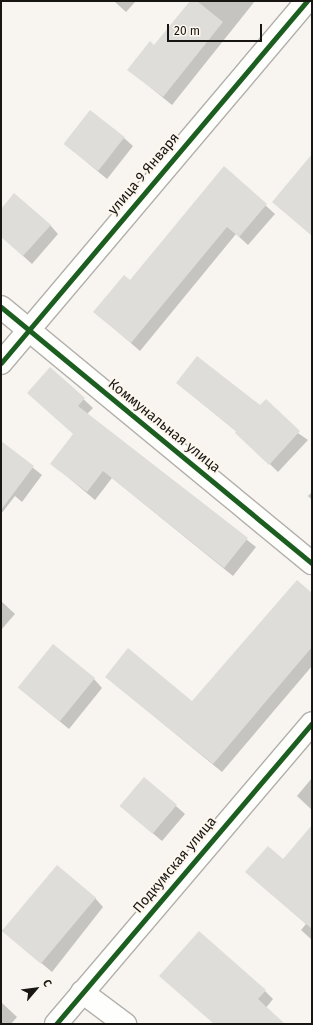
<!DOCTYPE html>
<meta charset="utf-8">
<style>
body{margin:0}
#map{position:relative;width:313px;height:1025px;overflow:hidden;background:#f8f5f0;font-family:"Fira Sans",sans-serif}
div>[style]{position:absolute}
.shadow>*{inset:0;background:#0003}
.building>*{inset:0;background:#deddd9;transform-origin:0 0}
.roads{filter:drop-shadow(1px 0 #b3b0ac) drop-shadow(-1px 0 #b3b0ac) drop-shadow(0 1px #b3b0ac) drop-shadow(0 -1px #b3b0ac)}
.street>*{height:22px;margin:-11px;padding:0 11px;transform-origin:11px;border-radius:11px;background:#fefefd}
.cycleway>*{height:5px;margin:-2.5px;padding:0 2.5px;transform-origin:2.5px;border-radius:2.5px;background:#1b5e20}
span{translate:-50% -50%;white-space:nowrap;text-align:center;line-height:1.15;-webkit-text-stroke:4px #fcf6ed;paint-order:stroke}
.street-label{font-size:14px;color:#181613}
.frame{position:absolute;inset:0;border:2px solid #181613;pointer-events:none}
.north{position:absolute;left:16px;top:969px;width:40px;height:40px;-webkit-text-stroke:3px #fcf6ed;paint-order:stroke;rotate:62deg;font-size:11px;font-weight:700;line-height:16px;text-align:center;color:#181613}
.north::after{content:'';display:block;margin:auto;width:14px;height:18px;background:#181613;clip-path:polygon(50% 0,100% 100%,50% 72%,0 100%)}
.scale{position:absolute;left:167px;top:24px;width:95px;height:18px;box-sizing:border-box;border:2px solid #181613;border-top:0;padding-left:5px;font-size:12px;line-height:14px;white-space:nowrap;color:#181613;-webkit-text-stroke:3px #fcf6ed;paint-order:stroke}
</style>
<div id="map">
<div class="shadow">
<i style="clip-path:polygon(114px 1px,136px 1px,126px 12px)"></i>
<i style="clip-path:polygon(191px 1px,255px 1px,172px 105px,129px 70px,154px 46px)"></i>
<i style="clip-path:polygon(124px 138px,133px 146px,107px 179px,65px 144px)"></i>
<i style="clip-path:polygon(224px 168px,275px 214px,248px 245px,236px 234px,140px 351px,95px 312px,130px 282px)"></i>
<i style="clip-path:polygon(1px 210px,50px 225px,58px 234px,32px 264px,1px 236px)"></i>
<i style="clip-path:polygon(50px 368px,93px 408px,87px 414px,256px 547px,233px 576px,112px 478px,95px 500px,51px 463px,74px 435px)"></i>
<i style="clip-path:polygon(177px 383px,260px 407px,308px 440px,278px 472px,237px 432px)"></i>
<i style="clip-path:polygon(1px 442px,42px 475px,22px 502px,15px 496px,1px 514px)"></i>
<i style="clip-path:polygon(312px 492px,312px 500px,308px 496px)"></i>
<i style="clip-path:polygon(312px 594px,312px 666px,222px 772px,106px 677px,192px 702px)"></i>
<i style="clip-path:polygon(1px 601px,15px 614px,1px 630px)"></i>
<i style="clip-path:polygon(94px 679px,102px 688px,69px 729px,19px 688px)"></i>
<i style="clip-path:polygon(144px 778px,185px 814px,162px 841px,130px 814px)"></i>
<i style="clip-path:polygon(312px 778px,312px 810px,297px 796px)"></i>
<i style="clip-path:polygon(283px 860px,312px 864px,312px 940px,301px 930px,306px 924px,246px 872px)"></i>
<i style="clip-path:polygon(95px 898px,103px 907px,52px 972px,2px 930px)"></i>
<i style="clip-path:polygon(265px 991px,273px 999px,265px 1009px,281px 1024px,214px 1024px)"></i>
<i style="clip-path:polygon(1px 1002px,17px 1017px,11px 1024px,1px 1024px)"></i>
</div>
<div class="building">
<i style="clip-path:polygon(190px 1px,197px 1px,223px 22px,163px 97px,127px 70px,150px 41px,154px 45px)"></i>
<i style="left:90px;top:110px;width:44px;height:43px;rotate:38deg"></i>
<i style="clip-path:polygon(312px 154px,312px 236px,272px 202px)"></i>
<i style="clip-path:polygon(224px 166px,267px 204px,239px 237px,227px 227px,131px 343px,93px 312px,124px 275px,130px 280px)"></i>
<i style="clip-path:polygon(14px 193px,51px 225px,23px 256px,1px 237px,1px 209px)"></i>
<i style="clip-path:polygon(197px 356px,260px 405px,266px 399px,300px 431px,269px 465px,235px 433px,236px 431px,176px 383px)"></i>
<i style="clip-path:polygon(50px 367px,85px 398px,78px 406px,248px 538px,224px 568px,103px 471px,87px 492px,50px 464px,73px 434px,27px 393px)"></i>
<i style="clip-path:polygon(1px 441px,34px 466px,1px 510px)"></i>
<i style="clip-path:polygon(297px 580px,312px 593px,312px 647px,213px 764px,105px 677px,128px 648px,192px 701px)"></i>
<i style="left:53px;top:644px;width:54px;height:56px;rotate:39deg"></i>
<i style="left:144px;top:777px;width:43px;height:38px;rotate:40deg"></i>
<i style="clip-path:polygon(312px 825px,312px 929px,245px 872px,268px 846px,283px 859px)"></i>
<i style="left:57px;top:865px;width:51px;height:86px;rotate:40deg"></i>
<i style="clip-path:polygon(199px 931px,266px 990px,258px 999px,285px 1024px,214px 1024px,159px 976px)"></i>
</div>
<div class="roads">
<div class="street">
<i style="left:1px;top:307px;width:403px;rotate:39.5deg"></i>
<i style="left:1px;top:363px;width:474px;rotate:-49.8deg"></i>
<i style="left:82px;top:992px;width:54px;rotate:36.7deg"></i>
<i style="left:56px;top:1024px;width:395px;rotate:-49.6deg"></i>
</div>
</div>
<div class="cycleway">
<i style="left:1px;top:307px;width:403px;rotate:39.5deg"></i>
<i style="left:1px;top:363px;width:474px;rotate:-49.8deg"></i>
<i style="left:56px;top:1024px;width:395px;rotate:-49.6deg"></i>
</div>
<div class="street-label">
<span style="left:144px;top:174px;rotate:-50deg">улица 9 Января</span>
<span style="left:164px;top:426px;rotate:39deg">Коммунальная улица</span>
<span style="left:175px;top:865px;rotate:-50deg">Подкумская улица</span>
</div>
<div class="frame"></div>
<div class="north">С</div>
<div class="scale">20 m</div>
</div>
